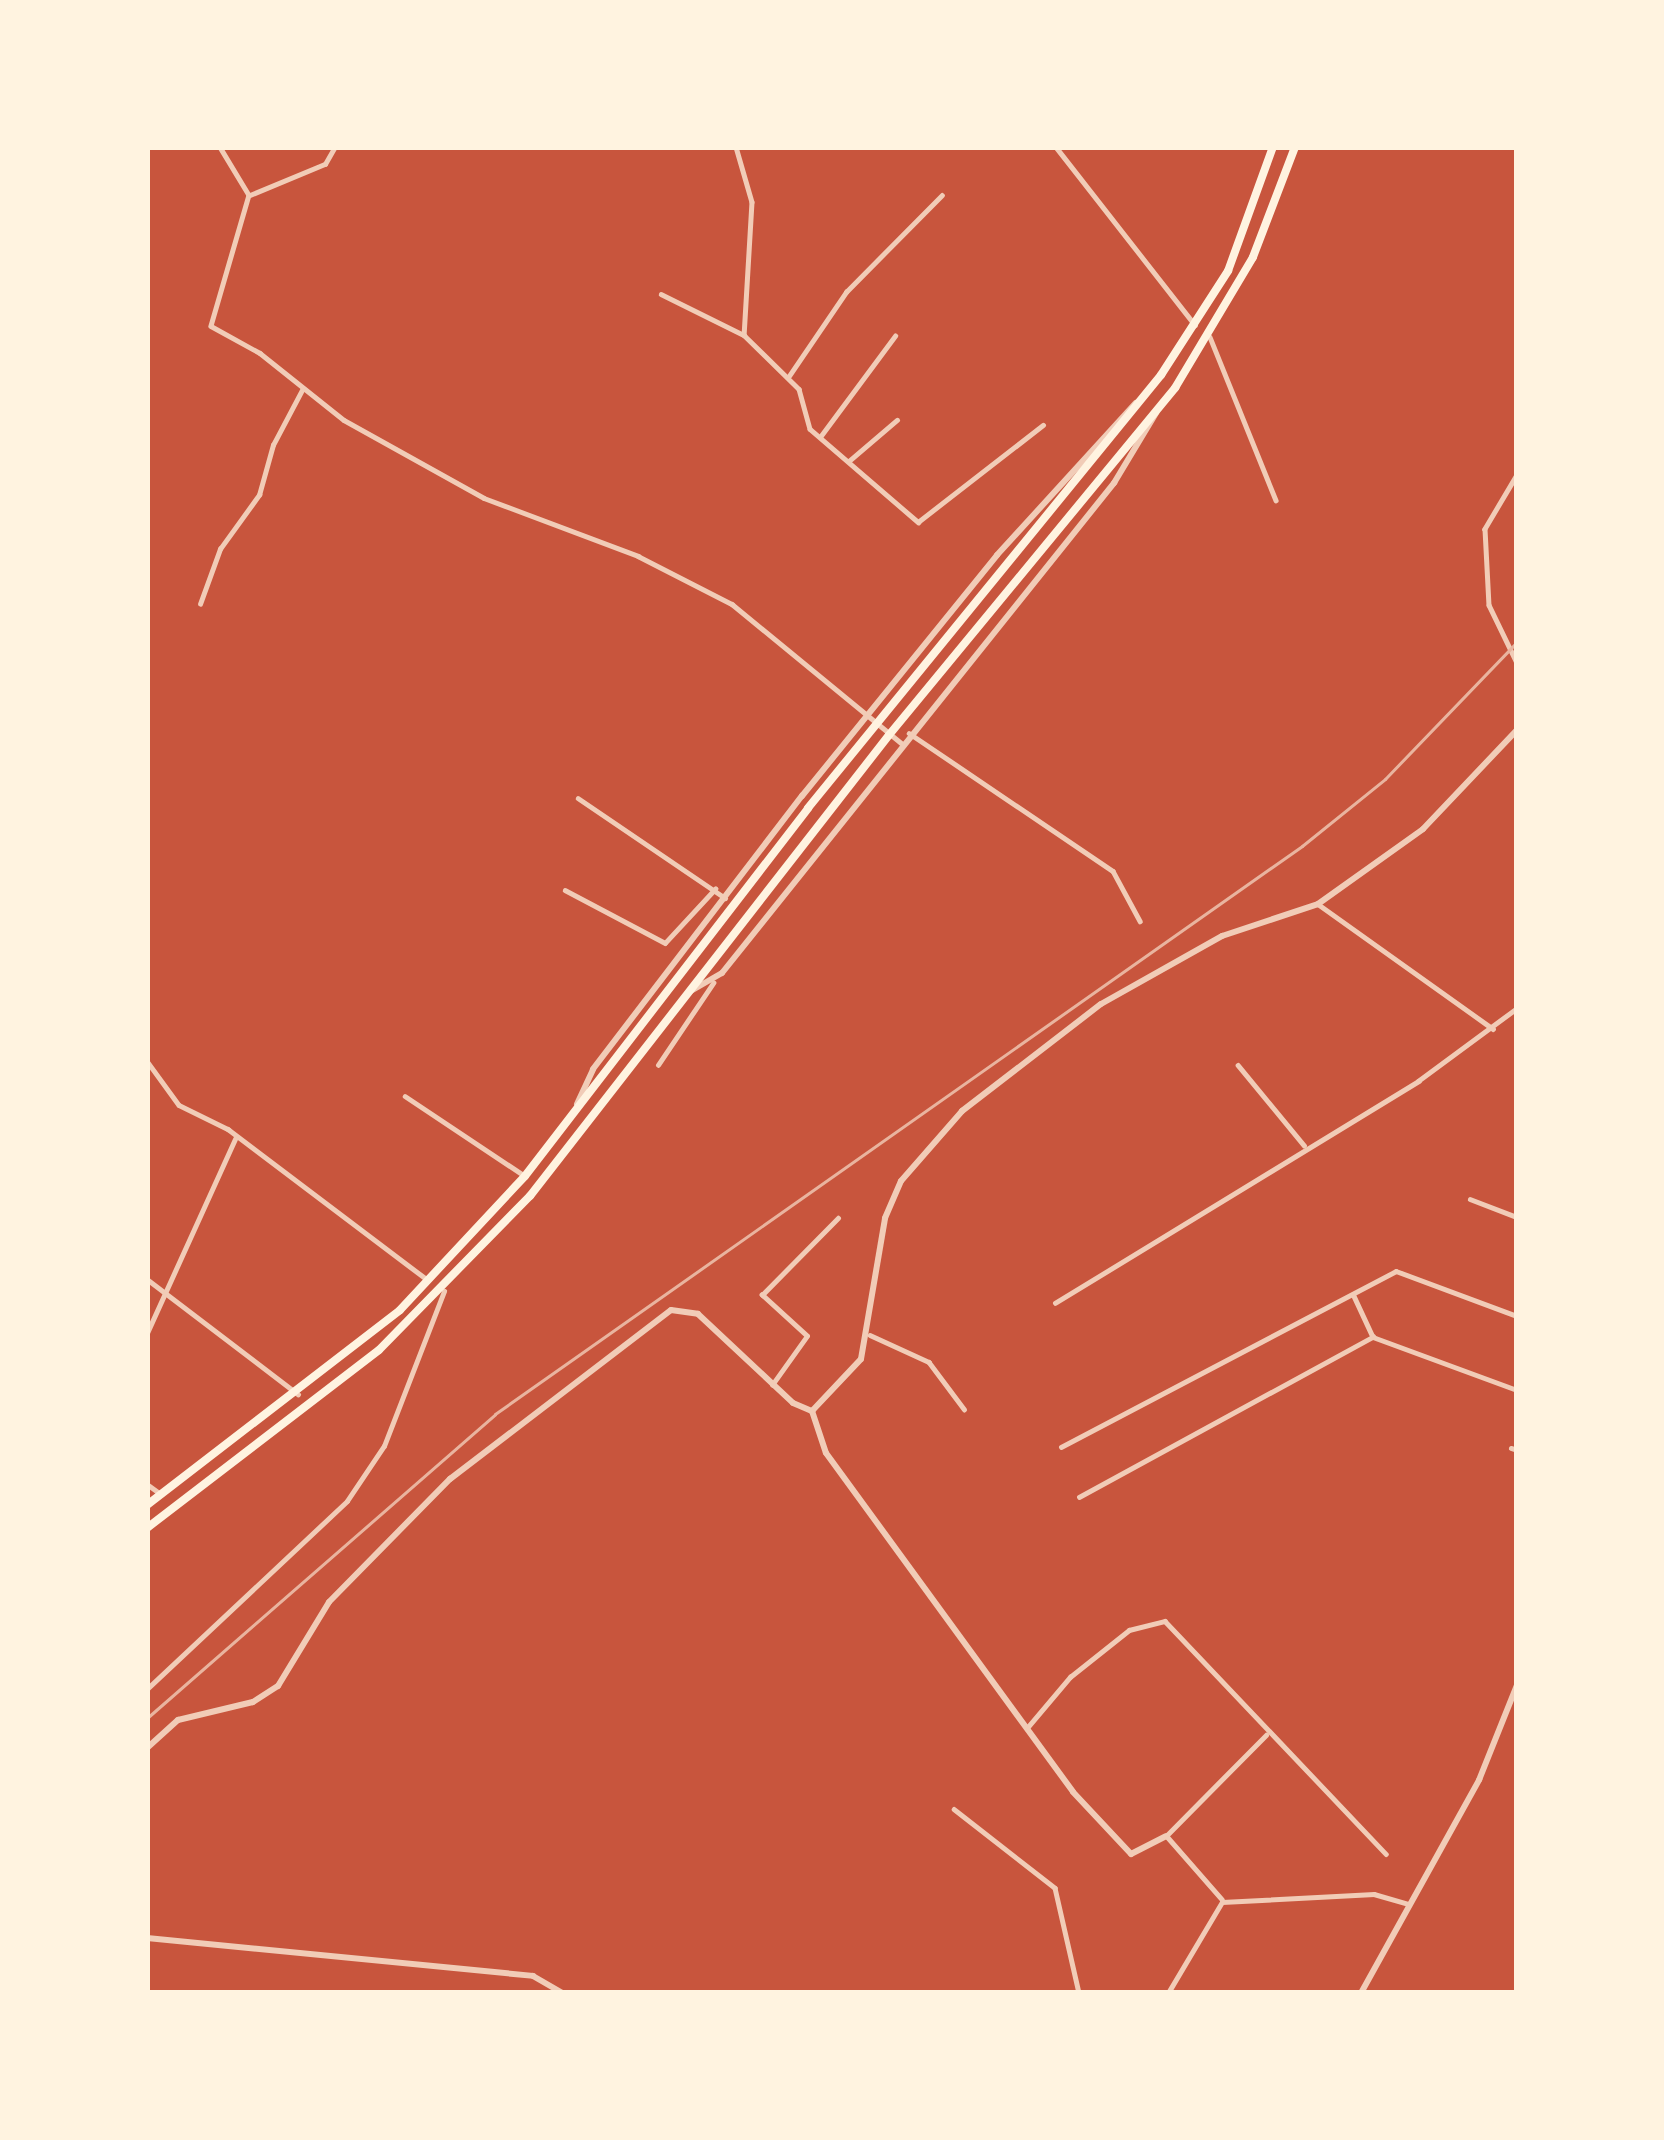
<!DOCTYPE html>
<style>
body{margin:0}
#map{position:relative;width:1664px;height:2140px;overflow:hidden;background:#c8553d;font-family:"Fira Sans Condensed",sans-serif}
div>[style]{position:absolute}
.minor>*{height:4.5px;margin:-2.25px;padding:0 2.25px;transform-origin:2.25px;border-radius:2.25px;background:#f1ccb7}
.tertiary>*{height:6px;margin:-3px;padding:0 3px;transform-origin:3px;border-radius:3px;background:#f1ccb7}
.trunk>*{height:8px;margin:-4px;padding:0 4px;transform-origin:4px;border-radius:4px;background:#fff3e0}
.rail>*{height:3px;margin:-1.5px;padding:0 1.5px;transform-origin:1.5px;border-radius:1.5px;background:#e9b49f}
span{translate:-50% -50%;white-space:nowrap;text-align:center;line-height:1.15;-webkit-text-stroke:9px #fff3e0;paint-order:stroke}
.frame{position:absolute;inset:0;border:150px solid #fff3e0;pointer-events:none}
</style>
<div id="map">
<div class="minor">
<i style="left:220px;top:147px;width:56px;rotate:58.9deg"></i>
<i style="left:249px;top:195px;width:136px;rotate:106.2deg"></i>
<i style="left:211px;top:326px;width:56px;rotate:28.9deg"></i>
<i style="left:260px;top:353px;width:107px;rotate:38.6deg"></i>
<i style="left:344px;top:420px;width:160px;rotate:29.1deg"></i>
<i style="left:484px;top:498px;width:165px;rotate:20.6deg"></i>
<i style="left:638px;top:556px;width:106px;rotate:27.1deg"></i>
<i style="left:732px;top:604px;width:219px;rotate:39.4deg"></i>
<i style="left:736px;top:147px;width:57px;rotate:73.8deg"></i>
<i style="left:752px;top:202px;width:133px;rotate:93.4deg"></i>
<i style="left:1056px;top:147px;width:226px;rotate:52deg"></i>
<i style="left:250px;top:195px;width:81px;rotate:-22.5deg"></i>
<i style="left:325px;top:164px;width:20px;rotate:-60deg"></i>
<i style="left:661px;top:294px;width:93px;rotate:26.3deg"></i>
<i style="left:744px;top:335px;width:77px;rotate:44.5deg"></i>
<i style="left:799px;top:389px;width:41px;rotate:74.6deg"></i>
<i style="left:810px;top:429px;width:143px;rotate:40.7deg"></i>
<i style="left:918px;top:522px;width:158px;rotate:-37.8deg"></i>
<i style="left:1210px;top:337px;width:176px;rotate:68deg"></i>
<i style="left:789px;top:376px;width:102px;rotate:-55.8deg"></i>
<i style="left:846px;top:292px;width:136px;rotate:-45.3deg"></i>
<i style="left:820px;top:437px;width:126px;rotate:-53.4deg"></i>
<i style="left:849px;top:461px;width:63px;rotate:-40.5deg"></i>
<i style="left:1517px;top:475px;width:63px;rotate:120.7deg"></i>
<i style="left:1485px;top:529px;width:76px;rotate:87deg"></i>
<i style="left:1489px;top:605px;width:64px;rotate:64.2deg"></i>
<i style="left:200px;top:604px;width:59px;rotate:-70deg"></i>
<i style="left:220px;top:549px;width:67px;rotate:-54.2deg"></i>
<i style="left:259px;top:495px;width:52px;rotate:-74.4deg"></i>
<i style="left:273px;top:445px;width:62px;rotate:-62.2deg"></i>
<i style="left:909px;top:733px;width:246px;rotate:34.1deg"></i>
<i style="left:1113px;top:871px;width:57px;rotate:61.6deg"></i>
<i style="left:578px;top:798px;width:178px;rotate:34.2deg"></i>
<i style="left:565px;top:890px;width:113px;rotate:27.9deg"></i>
<i style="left:665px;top:943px;width:74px;rotate:-47.2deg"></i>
<i style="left:1318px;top:904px;width:215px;rotate:35.5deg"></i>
<i style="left:147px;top:1061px;width:54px;rotate:54deg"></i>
<i style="left:179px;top:1105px;width:55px;rotate:26.1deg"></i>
<i style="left:228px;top:1129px;width:248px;rotate:37.1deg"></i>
<i style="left:658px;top:1065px;width:99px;rotate:-56.1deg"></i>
<i style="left:1238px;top:1065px;width:104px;rotate:50.5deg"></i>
<i style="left:405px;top:1096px;width:144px;rotate:33.7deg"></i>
<i style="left:1470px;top:1199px;width:50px;rotate:21deg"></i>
<i style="left:147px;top:1279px;width:190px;rotate:37.3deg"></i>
<i style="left:1354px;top:1296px;width:45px;rotate:65.1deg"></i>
<i style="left:1373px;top:1337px;width:153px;rotate:20.2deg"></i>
<i style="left:1055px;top:1303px;width:426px;rotate:-31.4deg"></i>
<i style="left:1418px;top:1081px;width:123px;rotate:-36.4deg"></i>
<i style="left:147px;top:1333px;width:213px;rotate:-65.6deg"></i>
<i style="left:870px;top:1335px;width:65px;rotate:24.6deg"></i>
<i style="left:929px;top:1362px;width:59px;rotate:53.3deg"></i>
<i style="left:772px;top:1385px;width:60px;rotate:-54.5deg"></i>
<i style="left:807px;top:1336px;width:61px;rotate:-137.7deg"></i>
<i style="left:762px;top:1295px;width:108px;rotate:-45.4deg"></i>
<i style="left:1061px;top:1447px;width:378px;rotate:-27.7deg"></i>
<i style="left:1396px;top:1271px;width:129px;rotate:20.4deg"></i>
<i style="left:1511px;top:1448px;width:6px;rotate:18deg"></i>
<i style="left:147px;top:1484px;width:17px;rotate:36deg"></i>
<i style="left:1079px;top:1497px;width:335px;rotate:-28.6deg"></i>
<i style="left:147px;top:1689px;width:274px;rotate:-43.2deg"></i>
<i style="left:347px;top:1501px;width:66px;rotate:-56.1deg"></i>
<i style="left:384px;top:1446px;width:166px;rotate:-68.8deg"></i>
<i style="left:1027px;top:1728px;width:67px;rotate:-49.9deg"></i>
<i style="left:1070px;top:1677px;width:75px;rotate:-38.5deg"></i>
<i style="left:1129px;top:1630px;width:37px;rotate:-14deg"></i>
<i style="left:1165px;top:1621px;width:321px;rotate:46.5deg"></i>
<i style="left:954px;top:1809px;width:128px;rotate:38deg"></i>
<i style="left:1055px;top:1888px;width:108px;rotate:77.1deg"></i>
<i style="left:1222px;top:1900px;width:85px;rotate:-131.2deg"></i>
<i style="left:1166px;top:1836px;width:142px;rotate:-45.3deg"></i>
<i style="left:1168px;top:1993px;width:106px;rotate:-59.3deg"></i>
<i style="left:1222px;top:1902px;width:152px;rotate:-3deg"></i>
<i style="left:1374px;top:1894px;width:36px;rotate:16deg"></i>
</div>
<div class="tertiary">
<i style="left:689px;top:992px;width:38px;rotate:-30deg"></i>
<i style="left:722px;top:973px;width:628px;rotate:-51.34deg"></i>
<i style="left:1114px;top:483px;width:82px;rotate:-59deg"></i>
<i style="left:577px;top:1104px;width:38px;rotate:-65deg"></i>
<i style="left:593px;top:1069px;width:344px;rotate:-52.6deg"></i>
<i style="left:802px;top:796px;width:310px;rotate:-51deg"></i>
<i style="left:997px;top:555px;width:206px;rotate:-47.6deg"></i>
<i style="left:812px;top:1411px;width:71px;rotate:-46.7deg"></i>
<i style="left:861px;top:1359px;width:143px;rotate:-80.3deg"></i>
<i style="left:885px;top:1218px;width:40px;rotate:-66.6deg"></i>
<i style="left:901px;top:1181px;width:93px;rotate:-48.9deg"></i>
<i style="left:962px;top:1111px;width:175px;rotate:-37.6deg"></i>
<i style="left:1101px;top:1004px;width:139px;rotate:-29.3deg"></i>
<i style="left:1222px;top:936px;width:101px;rotate:-18.4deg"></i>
<i style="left:1318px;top:904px;width:129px;rotate:-35.5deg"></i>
<i style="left:1423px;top:829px;width:137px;rotate:-46.5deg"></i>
<i style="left:812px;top:1411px;width:44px;rotate:71.6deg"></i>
<i style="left:826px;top:1453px;width:419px;rotate:53.9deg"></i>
<i style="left:1073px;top:1792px;width:85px;rotate:46.9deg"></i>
<i style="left:1131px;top:1854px;width:39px;rotate:-27deg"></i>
<i style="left:147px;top:1748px;width:42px;rotate:-42.1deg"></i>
<i style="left:178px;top:1720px;width:77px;rotate:-13.5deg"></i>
<i style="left:253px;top:1702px;width:30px;rotate:-33deg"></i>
<i style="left:278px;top:1686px;width:98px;rotate:-58.7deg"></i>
<i style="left:329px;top:1602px;width:173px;rotate:-45.5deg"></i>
<i style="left:450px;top:1479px;width:278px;rotate:-37.4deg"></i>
<i style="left:671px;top:1310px;width:27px;rotate:8deg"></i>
<i style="left:698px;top:1314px;width:130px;rotate:43.1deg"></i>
<i style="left:793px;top:1403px;width:21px;rotate:23deg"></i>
<i style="left:147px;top:1938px;width:388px;rotate:5.6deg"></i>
<i style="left:533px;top:1976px;width:34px;rotate:30deg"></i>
<i style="left:1361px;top:1993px;width:244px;rotate:-61deg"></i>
<i style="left:1479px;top:1780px;width:102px;rotate:-68.2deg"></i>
</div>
<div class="trunk">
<i style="left:147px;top:1505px;width:319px;rotate:-37.6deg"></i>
<i style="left:400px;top:1310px;width:183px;rotate:-47deg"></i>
<i style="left:525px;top:1176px;width:464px;rotate:-52.4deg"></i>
<i style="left:808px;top:808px;width:559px;rotate:-50.81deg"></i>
<i style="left:1161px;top:375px;width:124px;rotate:-57.2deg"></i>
<i style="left:1228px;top:271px;width:132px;rotate:-70.1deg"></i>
<i style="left:147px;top:1528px;width:292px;rotate:-37.5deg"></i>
<i style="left:379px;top:1350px;width:216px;rotate:-45.6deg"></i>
<i style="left:530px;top:1196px;width:584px;rotate:-52.09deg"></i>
<i style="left:889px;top:735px;width:450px;rotate:-50.5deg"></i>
<i style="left:1175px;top:388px;width:152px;rotate:-59.2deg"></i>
<i style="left:1253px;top:257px;width:118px;rotate:-69.1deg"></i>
</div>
<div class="rail">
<i style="left:147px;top:1718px;width:462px;rotate:-41.1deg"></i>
<i style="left:495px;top:1414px;width:987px;rotate:-35.14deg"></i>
<i style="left:1302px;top:846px;width:107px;rotate:-38.9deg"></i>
<i style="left:1385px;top:779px;width:190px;rotate:-46.1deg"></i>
</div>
<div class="frame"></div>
</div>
